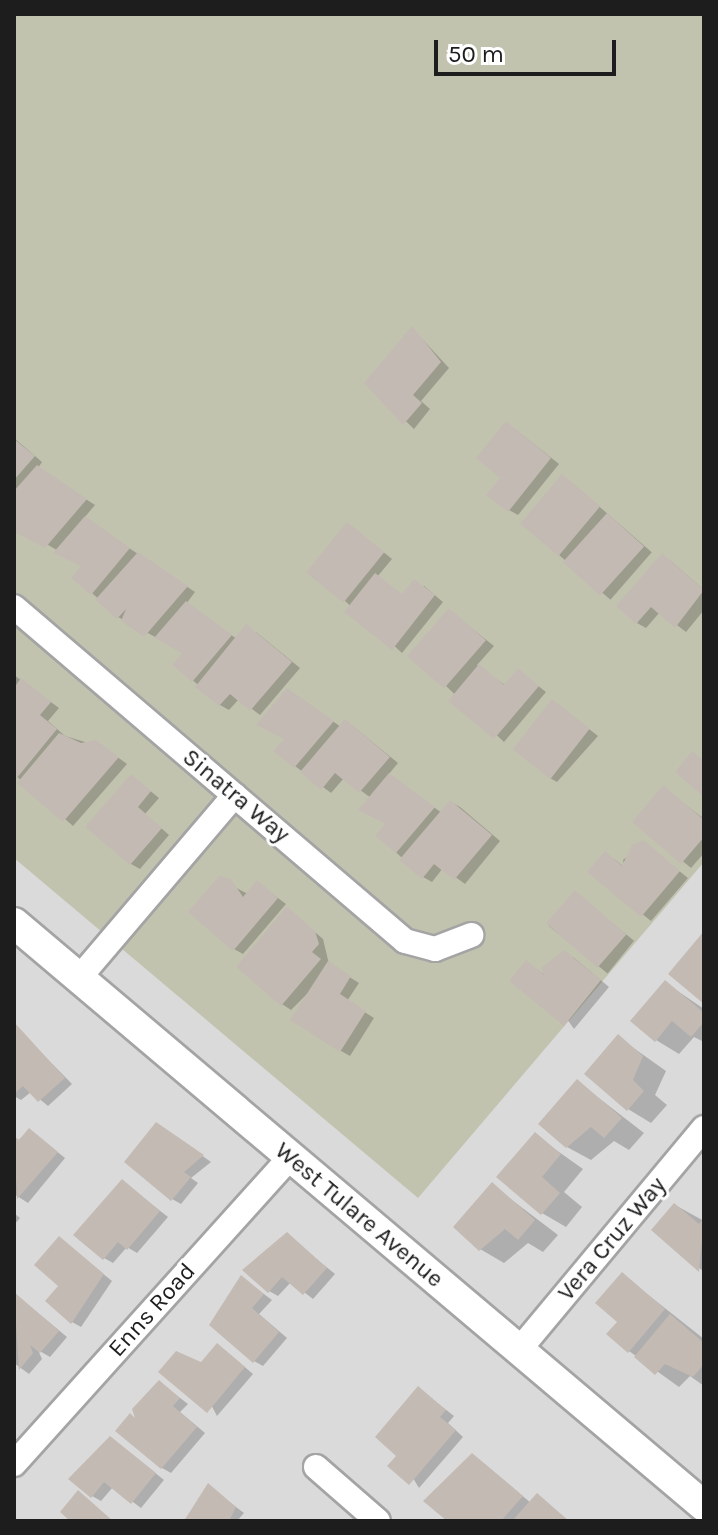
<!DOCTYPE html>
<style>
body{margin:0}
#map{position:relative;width:718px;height:1535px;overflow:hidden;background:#efece3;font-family:Karla,sans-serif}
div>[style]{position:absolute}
.residential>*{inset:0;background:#dbdada;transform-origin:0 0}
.construction>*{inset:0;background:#c2c3af}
.shadow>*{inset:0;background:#0003;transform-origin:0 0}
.building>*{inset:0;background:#c3bab3;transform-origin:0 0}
.roads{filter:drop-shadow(2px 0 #a4a4a4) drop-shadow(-2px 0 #a4a4a4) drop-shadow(0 2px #a4a4a4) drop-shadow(0 -2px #a4a4a4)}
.minor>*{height:24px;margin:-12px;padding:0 12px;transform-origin:12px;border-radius:12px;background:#fff}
.tertiary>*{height:30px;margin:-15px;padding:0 15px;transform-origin:15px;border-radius:15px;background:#fff}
span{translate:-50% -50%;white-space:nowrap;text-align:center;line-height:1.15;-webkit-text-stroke:6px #fff;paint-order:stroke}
.street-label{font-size:24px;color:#1d1d1d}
.frame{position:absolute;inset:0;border:16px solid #1d1d1d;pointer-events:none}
.scale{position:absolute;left:434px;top:40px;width:182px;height:36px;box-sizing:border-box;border:4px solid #1d1d1d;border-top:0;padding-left:10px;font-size:24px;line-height:28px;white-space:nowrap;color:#1d1d1d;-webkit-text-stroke:6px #fff;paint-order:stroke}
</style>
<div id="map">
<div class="residential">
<i style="left:14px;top:14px;width:690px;height:1507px"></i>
</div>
<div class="construction">
<i style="clip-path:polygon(14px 14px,704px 14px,704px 862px,418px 1198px,14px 858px)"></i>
</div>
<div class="shadow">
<i style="clip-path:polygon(412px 328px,449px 368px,421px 401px,430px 409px,414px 429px,366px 383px)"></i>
<i style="clip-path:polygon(515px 429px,559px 464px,518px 515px,509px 510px)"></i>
<i style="clip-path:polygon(14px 438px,42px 462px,38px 468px,95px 505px,84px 518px,195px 592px,186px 604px,237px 639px,256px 632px,300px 668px,260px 715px,239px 699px,229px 710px,220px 705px,175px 664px,185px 653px,118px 617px,92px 593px,84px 566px,14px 525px)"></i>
<i style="left:571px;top:482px;width:107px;height:63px;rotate:41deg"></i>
<i style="clip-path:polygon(356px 530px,392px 559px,377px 577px,403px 596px,424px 586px,443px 602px,402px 653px,345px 601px)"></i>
<i style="clip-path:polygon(671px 561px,704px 590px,704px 610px,686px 632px,660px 612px,646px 628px,637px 623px)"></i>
<i style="clip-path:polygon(450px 611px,494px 646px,477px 665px,506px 686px,519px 671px,546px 692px,504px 742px,446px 686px)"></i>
<i style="clip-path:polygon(14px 675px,59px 708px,48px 721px,65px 736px,105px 748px,127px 764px,73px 826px,14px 774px)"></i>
<i style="clip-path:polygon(297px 696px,341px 727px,346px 721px,354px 727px,398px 763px,388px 775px,442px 813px,451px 802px,460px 807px,500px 841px,465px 884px,443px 868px,432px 882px,423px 877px,378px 836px,388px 824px,371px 798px,344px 778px,331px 793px,295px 766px,287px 739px)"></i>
<i style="clip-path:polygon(553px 701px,598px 736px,557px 782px,548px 777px)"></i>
<i style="clip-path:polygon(132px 776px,159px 798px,145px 814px,169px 835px,140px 869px,131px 864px)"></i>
<i style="clip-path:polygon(664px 788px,704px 819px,704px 853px,691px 868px,635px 822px)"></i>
<i style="clip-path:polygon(644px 843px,688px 878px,651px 921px,590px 872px,614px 859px,625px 868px,623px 860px)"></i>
<i style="clip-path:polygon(219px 879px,248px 894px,258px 883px,286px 904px,243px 954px,234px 949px)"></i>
<i style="left:575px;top:893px;width:76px;height:42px;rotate:39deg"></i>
<i style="clip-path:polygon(288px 909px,323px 939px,329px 964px,359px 983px,347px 1001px,374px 1018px,350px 1056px,341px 1051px,315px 986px,291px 1010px,282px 1004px)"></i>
<i style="clip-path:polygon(573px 957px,609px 987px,574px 1029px,527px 962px,547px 977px)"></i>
<i style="clip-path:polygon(666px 983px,704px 1009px,704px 1042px,694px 1037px,679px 1054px,656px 1040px)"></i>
<i style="clip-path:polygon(14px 1025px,72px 1084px,48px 1106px,31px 1092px,21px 1100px,14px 1096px)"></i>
<i style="clip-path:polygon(618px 1037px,666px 1071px,655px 1095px,667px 1105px,651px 1123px,628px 1109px)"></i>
<i style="clip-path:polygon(578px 1082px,644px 1133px,629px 1150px,614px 1141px,591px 1160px,567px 1147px)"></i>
<i style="clip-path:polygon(30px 1130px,65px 1158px,28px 1203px,14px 1194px,14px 1144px)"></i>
<i style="clip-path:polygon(166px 1130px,211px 1162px,191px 1178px,198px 1183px,181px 1204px,172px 1199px)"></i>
<i style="clip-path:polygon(535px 1135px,583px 1169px,564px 1192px,582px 1207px,566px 1227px,542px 1213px)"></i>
<i style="clip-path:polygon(122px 1181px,168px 1217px,137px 1253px,127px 1247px,113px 1263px,104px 1258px)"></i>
<i style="clip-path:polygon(492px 1185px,558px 1235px,543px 1252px,528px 1243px,504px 1263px,480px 1249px)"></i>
<i style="clip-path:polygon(675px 1205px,704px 1221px,704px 1272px,654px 1230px)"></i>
<i style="clip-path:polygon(14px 1213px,20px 1218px,14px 1225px)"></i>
<i style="clip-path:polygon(287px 1235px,335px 1274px,313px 1299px,291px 1282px,278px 1296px,269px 1291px)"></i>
<i style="clip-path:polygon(60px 1239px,112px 1281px,81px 1327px,72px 1322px,61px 1285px)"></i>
<i style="clip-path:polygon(623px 1275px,704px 1339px,704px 1386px,690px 1376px,679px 1387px,629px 1351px,620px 1322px)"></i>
<i style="clip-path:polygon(242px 1278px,272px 1300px,259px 1314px,287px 1338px,263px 1366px,254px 1361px)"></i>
<i style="clip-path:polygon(14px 1293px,67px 1337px,50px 1357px,38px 1350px,42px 1359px,29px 1374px,14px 1363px)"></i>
<i style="clip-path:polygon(226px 1351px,253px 1374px,217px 1416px,188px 1361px,202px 1363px)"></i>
<i style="clip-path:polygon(159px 1382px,188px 1404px,180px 1412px,205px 1433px,171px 1473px,162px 1468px,141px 1414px)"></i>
<i style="clip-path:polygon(418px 1388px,454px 1416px,448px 1423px,463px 1437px,419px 1488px,399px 1455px)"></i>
<i style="clip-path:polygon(119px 1444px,164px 1480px,141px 1508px,113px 1487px,101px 1501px,92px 1496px)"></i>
<i style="clip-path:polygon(481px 1461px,531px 1503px,537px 1496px,569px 1521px,457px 1521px)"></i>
<i style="clip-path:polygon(208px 1486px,244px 1513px,237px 1521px,184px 1521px)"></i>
</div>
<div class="building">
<i style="clip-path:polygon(412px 326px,441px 362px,413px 395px,422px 403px,403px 425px,364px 383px)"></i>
<i style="clip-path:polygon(506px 421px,551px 458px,508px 512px,486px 495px,500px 478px,476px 458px)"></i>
<i style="clip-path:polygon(14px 439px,35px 456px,14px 480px)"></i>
<i style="clip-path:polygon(37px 465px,87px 499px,45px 548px,14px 532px,14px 491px)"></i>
<i style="left:562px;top:474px;width:50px;height:65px;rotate:40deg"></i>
<i style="left:607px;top:513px;width:50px;height:66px;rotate:42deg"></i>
<i style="clip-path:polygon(85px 516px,130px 548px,91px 595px,71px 578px,81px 566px,53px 553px)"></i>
<i style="left:347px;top:522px;width:48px;height:65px;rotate:39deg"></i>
<i style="clip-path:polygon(138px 552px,188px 586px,144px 637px,121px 621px,126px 609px,117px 619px,95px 600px)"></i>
<i style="clip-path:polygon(662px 553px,704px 590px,675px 628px,651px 607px,636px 624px,616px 606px)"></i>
<i style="clip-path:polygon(375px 573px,402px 594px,414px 579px,435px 595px,392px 650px,344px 612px)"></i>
<i style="clip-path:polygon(186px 601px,232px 635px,192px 682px,172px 665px,182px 653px,154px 638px)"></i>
<i style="left:449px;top:608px;width:49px;height:64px;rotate:41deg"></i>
<i style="clip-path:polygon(246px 624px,292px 662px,250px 711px,230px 694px,219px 706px,195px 687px)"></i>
<i style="clip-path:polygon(479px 664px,504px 685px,518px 668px,539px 686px,494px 739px,448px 701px)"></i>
<i style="clip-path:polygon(21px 678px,51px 702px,40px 715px,57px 729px,16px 779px,14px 688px)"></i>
<i style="clip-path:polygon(287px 688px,334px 721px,294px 768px,273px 751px,284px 739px,256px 725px)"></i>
<i style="left:552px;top:699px;width:48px;height:64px;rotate:38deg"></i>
<i style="clip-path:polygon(345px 719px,390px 757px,359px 793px,335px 773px,321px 790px,300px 772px)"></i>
<i style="clip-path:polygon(59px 733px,81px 743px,96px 740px,119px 757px,63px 822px,17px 783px)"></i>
<i style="clip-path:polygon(692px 751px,704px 761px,704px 797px,675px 772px)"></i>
<i style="clip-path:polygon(389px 773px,435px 807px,396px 853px,375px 836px,385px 824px,358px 810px)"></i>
<i style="clip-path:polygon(131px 774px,151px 791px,138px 807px,162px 828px,130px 865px,85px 827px)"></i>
<i style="clip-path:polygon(663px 785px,704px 820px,704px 837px,681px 864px,632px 822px)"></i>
<i style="clip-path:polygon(450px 800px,492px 835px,454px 880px,434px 864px,422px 879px,399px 860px)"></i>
<i style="clip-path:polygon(644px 840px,680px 871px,641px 917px,587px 872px,605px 851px,622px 866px,632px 845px)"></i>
<i style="clip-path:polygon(219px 876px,231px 879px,243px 897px,257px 880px,278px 898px,233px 951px,188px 912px)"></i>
<i style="left:575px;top:890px;width:68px;height:44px;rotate:41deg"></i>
<i style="clip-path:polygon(287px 906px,315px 931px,319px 944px,312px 952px,321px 959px,281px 1006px,236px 967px)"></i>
<i style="clip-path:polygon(704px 931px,704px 1004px,668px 974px)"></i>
<i style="clip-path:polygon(564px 950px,601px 980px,564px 1026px,509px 981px,526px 960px,544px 975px,541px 968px)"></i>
<i style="clip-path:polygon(328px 961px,351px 976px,340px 994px,366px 1011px,340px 1052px,290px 1020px)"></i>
<i style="clip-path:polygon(665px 980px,704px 1013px,704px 1022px,691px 1037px,672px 1021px,655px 1042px,630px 1021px)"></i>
<i style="clip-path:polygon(14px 1022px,65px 1078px,38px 1102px,23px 1086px,14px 1094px)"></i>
<i style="clip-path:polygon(618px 1034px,643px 1056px,633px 1080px,644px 1091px,627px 1111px,584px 1074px)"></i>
<i style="clip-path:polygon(577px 1079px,622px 1118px,604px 1138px,591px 1127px,566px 1148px,538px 1124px)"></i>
<i style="clip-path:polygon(156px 1122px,204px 1155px,184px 1172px,191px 1177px,171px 1201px,124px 1162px)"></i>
<i style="clip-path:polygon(29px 1128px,58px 1152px,17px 1199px,14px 1136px,19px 1140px)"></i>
<i style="clip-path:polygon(535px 1132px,561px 1154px,542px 1177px,560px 1193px,541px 1215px,496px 1177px)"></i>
<i style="clip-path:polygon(122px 1179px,160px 1211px,127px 1250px,118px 1242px,103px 1260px,73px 1235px)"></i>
<i style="clip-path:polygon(492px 1182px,535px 1220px,518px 1240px,505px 1229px,479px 1251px,453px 1227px)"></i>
<i style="clip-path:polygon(674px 1203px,699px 1224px,704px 1217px,699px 1272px,651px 1230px)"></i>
<i style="clip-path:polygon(287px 1232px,327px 1268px,303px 1295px,282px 1277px,268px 1293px,242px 1270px)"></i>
<i style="clip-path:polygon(59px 1236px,104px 1274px,71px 1324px,45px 1301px,58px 1286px,34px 1265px)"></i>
<i style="clip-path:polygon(622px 1272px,665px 1309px,628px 1353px,606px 1334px,617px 1322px,595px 1303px)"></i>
<i style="clip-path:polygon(241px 1275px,264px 1294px,252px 1308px,279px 1332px,253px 1363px,209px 1325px)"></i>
<i style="clip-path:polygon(14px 1292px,59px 1331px,40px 1353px,30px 1345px,33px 1353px,19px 1370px)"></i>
<i style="clip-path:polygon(670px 1314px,704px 1343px,704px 1364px,693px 1377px,665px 1364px,655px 1375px,634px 1357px)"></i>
<i style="clip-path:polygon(217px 1343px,245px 1367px,207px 1413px,158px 1372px,176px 1351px,201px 1362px)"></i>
<i style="clip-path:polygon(159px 1380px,180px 1398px,173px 1406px,197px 1427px,161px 1469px,115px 1431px,130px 1413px,135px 1418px,132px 1409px)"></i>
<i style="clip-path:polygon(418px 1386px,446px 1410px,440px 1417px,456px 1430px,409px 1485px,387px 1466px,396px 1456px,375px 1437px)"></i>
<i style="clip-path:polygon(110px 1436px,156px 1473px,131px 1504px,104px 1482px,91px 1498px,68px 1479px)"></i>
<i style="clip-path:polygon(472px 1453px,523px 1496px,501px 1521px,447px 1521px,423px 1501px)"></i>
<i style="clip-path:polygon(208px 1483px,236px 1507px,229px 1521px,184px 1521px)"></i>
<i style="clip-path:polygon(78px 1490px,113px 1521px,70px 1521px,60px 1512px)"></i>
<i style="clip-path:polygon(537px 1493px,569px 1521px,512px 1521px)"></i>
</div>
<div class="roads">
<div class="minor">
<i style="left:14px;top:607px;width:514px;rotate:40.5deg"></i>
<i style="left:405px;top:941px;width:31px;rotate:15deg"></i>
<i style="left:435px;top:949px;width:39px;rotate:-21deg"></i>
<i style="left:79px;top:978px;width:240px;rotate:-49.6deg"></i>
<i style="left:519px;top:1350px;width:289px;rotate:-50.2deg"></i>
<i style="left:14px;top:1464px;width:413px;rotate:-48deg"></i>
<i style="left:316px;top:1467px;width:82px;rotate:41.1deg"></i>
</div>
<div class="tertiary">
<i style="left:14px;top:923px;width:903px;rotate:40.2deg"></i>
</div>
</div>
<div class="street-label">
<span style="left:236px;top:796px;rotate:40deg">Sinatra Way</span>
<span style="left:359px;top:1215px;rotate:40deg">West Tulare Avenue</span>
<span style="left:612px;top:1239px;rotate:-50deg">Vera Cruz Way</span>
<span style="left:152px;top:1310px;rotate:-48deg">Enns Road</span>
</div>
<div class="frame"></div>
<div class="scale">50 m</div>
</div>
